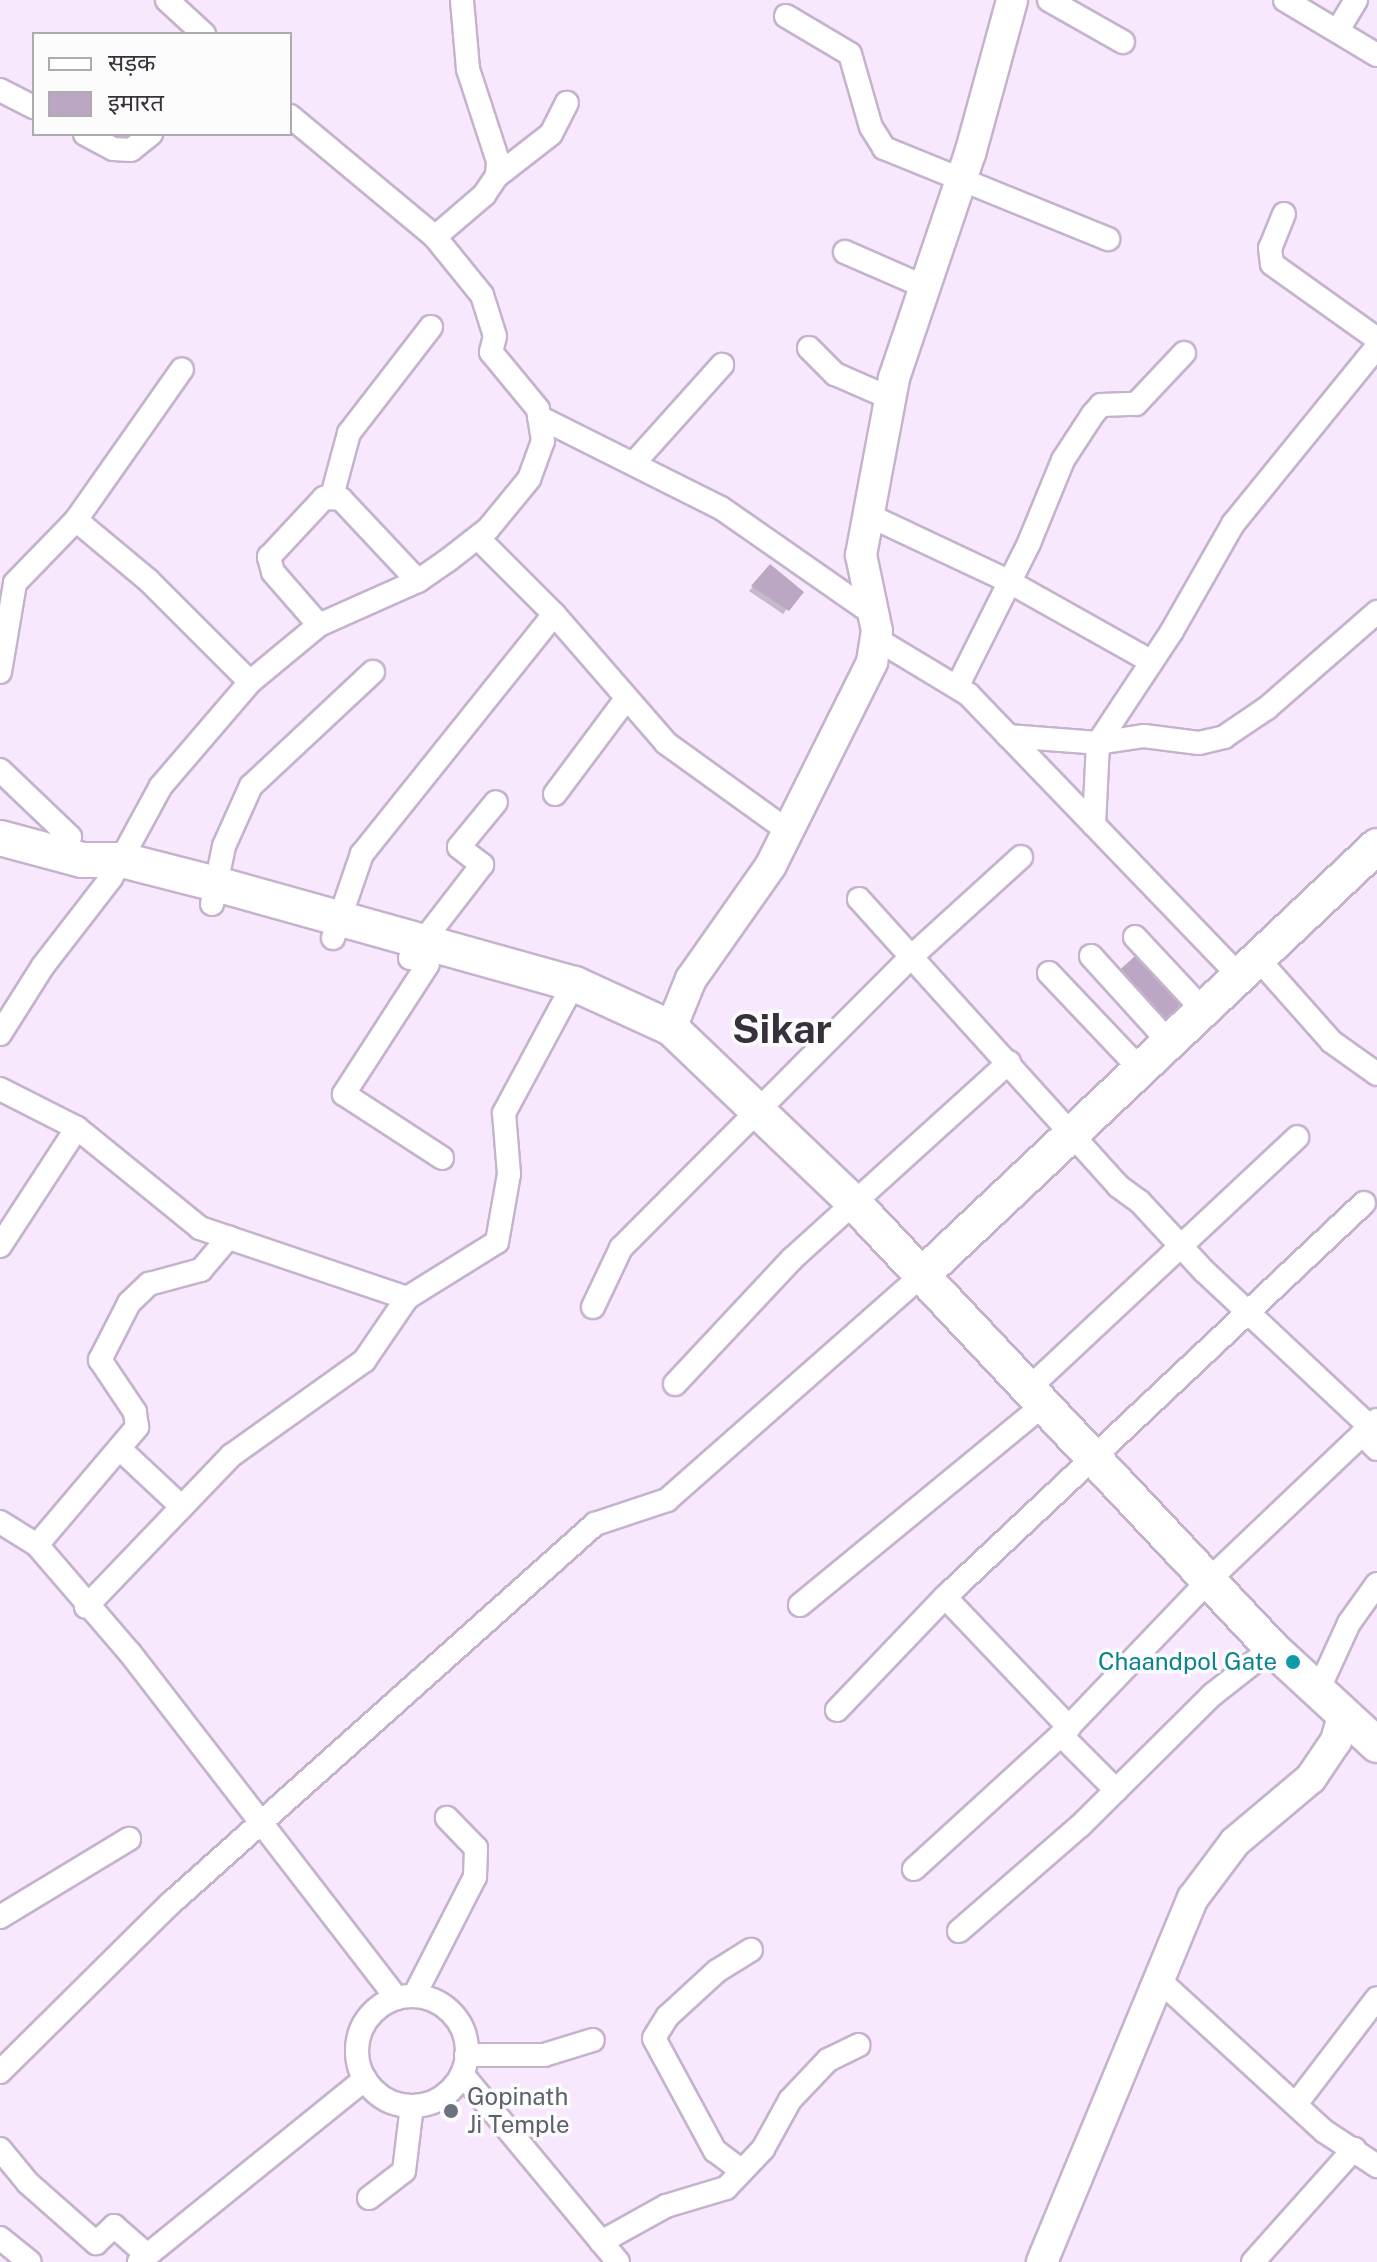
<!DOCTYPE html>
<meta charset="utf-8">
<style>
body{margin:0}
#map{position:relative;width:1377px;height:2262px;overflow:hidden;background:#f7e8fe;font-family:"Public Sans","Noto Sans Devanagari",sans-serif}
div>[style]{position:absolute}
.shadow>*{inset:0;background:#0003}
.building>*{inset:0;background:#bba7c3;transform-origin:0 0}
.roads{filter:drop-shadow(2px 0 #c5b3cd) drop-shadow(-2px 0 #c5b3cd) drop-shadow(0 2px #c5b3cd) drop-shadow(0 -2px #c5b3cd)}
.street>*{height:22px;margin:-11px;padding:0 11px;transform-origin:11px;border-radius:11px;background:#fff}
.street>.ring{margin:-11px;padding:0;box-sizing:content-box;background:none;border:22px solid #fff;border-radius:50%}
.secondary>*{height:30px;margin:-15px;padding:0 15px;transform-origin:15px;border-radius:15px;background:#fff}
.primary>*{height:34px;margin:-17px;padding:0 17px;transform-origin:17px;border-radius:17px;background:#fff}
.dots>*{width:22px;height:22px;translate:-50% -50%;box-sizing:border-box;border:4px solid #fcfcfc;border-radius:50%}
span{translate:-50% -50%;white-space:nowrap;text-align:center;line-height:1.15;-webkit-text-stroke:7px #fcfcfc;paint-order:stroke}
.culture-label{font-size:24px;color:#0d838f}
.right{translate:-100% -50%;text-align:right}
.worship-label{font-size:24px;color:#5b616d}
.left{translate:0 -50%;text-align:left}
.town-label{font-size:40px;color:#38313c;font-weight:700}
.legend{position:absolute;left:32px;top:32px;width:260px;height:104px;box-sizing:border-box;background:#fcfcfc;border:2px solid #aeabaf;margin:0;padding:10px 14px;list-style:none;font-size:24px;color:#38313c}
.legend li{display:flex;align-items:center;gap:16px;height:40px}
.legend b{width:40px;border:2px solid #aeabaf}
</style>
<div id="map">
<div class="shadow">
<i style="clip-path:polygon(770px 567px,787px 609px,783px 614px,749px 591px)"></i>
</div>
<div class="building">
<i style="clip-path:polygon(770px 564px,804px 592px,789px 611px,751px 586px)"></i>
<i style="left:1144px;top:948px;width:69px;height:40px;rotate:48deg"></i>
</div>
<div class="roads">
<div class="street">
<i style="left:167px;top:0;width:50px;rotate:42.6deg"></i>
<i style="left:1049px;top:0;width:85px;rotate:29.6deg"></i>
<i style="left:1285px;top:0;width:107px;rotate:30.9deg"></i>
<i style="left:786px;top:16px;width:74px;rotate:30.7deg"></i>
<i style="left:850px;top:54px;width:76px;rotate:74deg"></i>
<i style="left:871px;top:127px;width:25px;rotate:58deg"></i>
<i style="left:884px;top:148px;width:242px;rotate:22.1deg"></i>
<i style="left:1338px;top:30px;width:35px;rotate:-59deg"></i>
<i style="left:0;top:90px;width:38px;rotate:27deg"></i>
<i style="left:290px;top:116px;width:189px;rotate:39.8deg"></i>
<i style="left:85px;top:134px;width:32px;rotate:28deg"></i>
<i style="left:113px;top:149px;width:18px;rotate:3deg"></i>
<i style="left:131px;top:150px;width:26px;rotate:-39deg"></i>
<i style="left:497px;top:176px;width:68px;rotate:-37.9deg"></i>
<i style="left:551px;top:134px;width:35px;rotate:-63deg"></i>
<i style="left:1284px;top:214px;width:37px;rotate:112deg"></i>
<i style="left:1270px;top:248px;width:16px;rotate:83deg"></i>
<i style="left:1272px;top:264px;width:129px;rotate:35.5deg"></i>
<i style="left:845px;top:252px;width:87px;rotate:23.6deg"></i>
<i style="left:809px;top:348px;width:37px;rotate:45deg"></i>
<i style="left:835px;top:374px;width:60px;rotate:23.6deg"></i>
<i style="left:539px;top:417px;width:203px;rotate:26.6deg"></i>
<i style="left:721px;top:508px;width:185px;rotate:34.9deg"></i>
<i style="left:634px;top:463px;width:132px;rotate:-48.1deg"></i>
<i style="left:332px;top:496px;width:65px;rotate:-74.9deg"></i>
<i style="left:349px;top:433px;width:134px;rotate:-52.3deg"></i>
<i style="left:868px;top:515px;width:153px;rotate:25.2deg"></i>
<i style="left:1006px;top:580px;width:167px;rotate:29.3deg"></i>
<i style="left:76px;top:520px;width:94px;rotate:39.8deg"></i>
<i style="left:148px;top:580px;width:144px;rotate:45deg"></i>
<i style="left:478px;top:538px;width:107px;rotate:45deg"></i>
<i style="left:554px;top:614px;width:171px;rotate:49deg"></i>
<i style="left:666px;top:743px;width:150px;rotate:35.8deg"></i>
<i style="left:319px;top:625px;width:70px;rotate:-131deg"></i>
<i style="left:273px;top:572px;width:16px;rotate:-105deg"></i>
<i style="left:269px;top:557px;width:81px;rotate:-47deg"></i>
<i style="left:324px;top:498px;width:17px;rotate:3deg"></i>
<i style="left:341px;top:499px;width:112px;rotate:46.8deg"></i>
<i style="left:875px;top:638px;width:109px;rotate:31.1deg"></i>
<i style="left:968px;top:694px;width:393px;rotate:46.1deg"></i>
<i style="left:0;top:672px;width:90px;rotate:-80.4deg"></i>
<i style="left:15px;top:583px;width:88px;rotate:-45.9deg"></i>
<i style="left:76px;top:520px;width:184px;rotate:-54.9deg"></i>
<i style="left:957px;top:687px;width:161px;rotate:-63.4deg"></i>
<i style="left:1029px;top:543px;width:90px;rotate:-67.7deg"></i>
<i style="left:1063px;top:460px;width:55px;rotate:-56.9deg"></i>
<i style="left:1093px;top:414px;width:12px;rotate:-48deg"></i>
<i style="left:1101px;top:405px;width:35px;rotate:-2deg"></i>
<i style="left:1136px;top:404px;width:70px;rotate:-46.7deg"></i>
<i style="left:1008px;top:736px;width:90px;rotate:4.4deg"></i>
<i style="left:1098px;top:743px;width:47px;rotate:-8.7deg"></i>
<i style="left:1144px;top:736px;width:55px;rotate:7.3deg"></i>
<i style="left:1199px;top:743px;width:26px;rotate:-13deg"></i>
<i style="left:1224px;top:737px;width:52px;rotate:-34deg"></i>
<i style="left:1267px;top:708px;width:146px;rotate:-41.1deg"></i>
<i style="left:0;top:770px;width:97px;rotate:43.7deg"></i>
<i style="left:555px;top:794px;width:119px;rotate:-53.2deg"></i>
<i style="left:1094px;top:825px;width:82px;rotate:-87.2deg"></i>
<i style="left:1098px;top:743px;width:134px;rotate:-56.5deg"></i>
<i style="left:1172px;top:631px;width:123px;rotate:-60.3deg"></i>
<i style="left:1233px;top:524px;width:228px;rotate:-50.9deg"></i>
<i style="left:859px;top:899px;width:387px;rotate:47.9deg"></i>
<i style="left:1118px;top:1186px;width:27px;rotate:36deg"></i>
<i style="left:1140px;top:1202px;width:94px;rotate:47.2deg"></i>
<i style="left:1204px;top:1271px;width:228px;rotate:43.2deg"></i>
<i style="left:212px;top:904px;width:59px;rotate:-78.3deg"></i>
<i style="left:224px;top:846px;width:66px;rotate:-65.8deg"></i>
<i style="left:251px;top:786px;width:167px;rotate:-43.1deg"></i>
<i style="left:1135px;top:937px;width:101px;rotate:47deg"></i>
<i style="left:333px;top:938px;width:89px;rotate:-71deg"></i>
<i style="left:362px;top:854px;width:307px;rotate:-51.3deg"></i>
<i style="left:1091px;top:956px;width:118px;rotate:47.8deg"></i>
<i style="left:410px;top:958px;width:118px;rotate:-52.3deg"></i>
<i style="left:482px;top:865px;width:29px;rotate:-142deg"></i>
<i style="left:459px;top:847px;width:58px;rotate:-50.6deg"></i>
<i style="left:1260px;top:961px;width:108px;rotate:48.4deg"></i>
<i style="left:1332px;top:1042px;width:55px;rotate:35.4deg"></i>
<i style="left:428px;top:964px;width:155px;rotate:122.9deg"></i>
<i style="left:344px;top:1094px;width:117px;rotate:33.1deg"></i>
<i style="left:1049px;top:973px;width:134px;rotate:46.5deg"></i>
<i style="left:0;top:1034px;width:80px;rotate:-57.7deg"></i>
<i style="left:43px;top:966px;width:111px;rotate:-52.3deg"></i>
<i style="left:111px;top:878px;width:105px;rotate:-61.5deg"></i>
<i style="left:161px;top:786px;width:137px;rotate:-49.4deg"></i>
<i style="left:250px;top:682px;width:89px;rotate:-39.6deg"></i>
<i style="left:319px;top:625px;width:108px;rotate:-24deg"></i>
<i style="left:418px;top:581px;width:35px;rotate:-35deg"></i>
<i style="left:447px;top:561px;width:52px;rotate:-38deg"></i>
<i style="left:488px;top:529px;width:65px;rotate:-50.6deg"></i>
<i style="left:529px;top:479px;width:40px;rotate:-69.8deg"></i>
<i style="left:543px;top:441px;width:32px;rotate:-99deg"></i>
<i style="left:538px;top:409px;width:74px;rotate:-129.5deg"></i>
<i style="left:491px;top:352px;width:16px;rotate:-76deg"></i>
<i style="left:495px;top:336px;width:43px;rotate:-107.6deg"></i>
<i style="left:482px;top:295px;width:75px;rotate:-129deg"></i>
<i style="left:435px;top:237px;width:65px;rotate:-40.6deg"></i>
<i style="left:484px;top:195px;width:23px;rotate:-56deg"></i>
<i style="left:497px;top:176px;width:15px;rotate:-86deg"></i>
<i style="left:498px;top:161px;width:97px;rotate:-108.1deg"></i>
<i style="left:468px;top:69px;width:69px;rotate:-95deg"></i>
<i style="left:0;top:1089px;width:86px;rotate:26.9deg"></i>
<i style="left:77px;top:1128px;width:159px;rotate:39.1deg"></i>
<i style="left:200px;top:1228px;width:219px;rotate:18.7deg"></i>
<i style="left:0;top:1246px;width:141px;rotate:-56.9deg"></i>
<i style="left:593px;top:1307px;width:65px;rotate:-64.6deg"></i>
<i style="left:621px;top:1248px;width:409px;rotate:-45.1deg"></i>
<i style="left:910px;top:958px;width:150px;rotate:-42.3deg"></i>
<i style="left:675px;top:1384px;width:171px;rotate:-46.9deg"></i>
<i style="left:792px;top:1259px;width:293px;rotate:-42.2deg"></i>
<i style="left:1027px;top:1390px;width:370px;rotate:-43.1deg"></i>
<i style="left:1362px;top:1434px;width:21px;rotate:45deg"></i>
<i style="left:121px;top:1450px;width:83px;rotate:43.1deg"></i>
<i style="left:0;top:1522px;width:44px;rotate:31.9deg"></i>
<i style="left:37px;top:1545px;width:143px;rotate:49.3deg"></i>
<i style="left:130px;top:1653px;width:436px;rotate:52.3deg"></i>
<i style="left:37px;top:1545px;width:155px;rotate:-49.7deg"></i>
<i style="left:137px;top:1427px;width:15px;rotate:-98deg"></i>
<i style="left:135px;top:1412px;width:63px;rotate:-123.9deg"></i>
<i style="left:100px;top:1360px;width:64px;rotate:-63deg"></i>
<i style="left:129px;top:1303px;width:28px;rotate:-44deg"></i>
<i style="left:149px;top:1284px;width:54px;rotate:-15.1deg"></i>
<i style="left:201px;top:1270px;width:43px;rotate:-49.7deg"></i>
<i style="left:945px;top:1597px;width:180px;rotate:46.4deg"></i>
<i style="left:800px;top:1605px;width:313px;rotate:-39.4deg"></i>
<i style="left:86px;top:1607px;width:211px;rotate:-46.2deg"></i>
<i style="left:232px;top:1455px;width:162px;rotate:-35.5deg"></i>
<i style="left:364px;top:1361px;width:76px;rotate:-55.7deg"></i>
<i style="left:407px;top:1298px;width:106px;rotate:-31.9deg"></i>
<i style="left:497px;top:1242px;width:69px;rotate:-80deg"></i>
<i style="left:509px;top:1174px;width:61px;rotate:-94.7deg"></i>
<i style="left:504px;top:1113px;width:131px;rotate:-61.7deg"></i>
<i style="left:1317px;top:1693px;width:77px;rotate:-65.4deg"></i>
<i style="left:1349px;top:1623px;width:48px;rotate:-54.3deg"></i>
<i style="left:837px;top:1710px;width:156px;rotate:-46.3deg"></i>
<i style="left:945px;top:1597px;width:575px;rotate:-43.24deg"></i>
<i style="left:1061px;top:1735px;width:78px;rotate:45deg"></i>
<i style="left:914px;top:1869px;width:199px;rotate:-42.4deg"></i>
<i style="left:1061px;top:1735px;width:214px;rotate:-46.3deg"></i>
<i style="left:1209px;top:1580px;width:232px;rotate:-43.6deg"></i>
<i style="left:0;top:1917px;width:151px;rotate:-31.2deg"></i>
<i style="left:959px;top:1931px;width:160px;rotate:-41deg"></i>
<i style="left:1080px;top:1826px;width:186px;rotate:-44.8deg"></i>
<i style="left:1212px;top:1695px;width:76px;rotate:-38.1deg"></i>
<i style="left:1157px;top:1978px;width:226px;rotate:42.5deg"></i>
<i style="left:1324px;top:2131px;width:64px;rotate:33.4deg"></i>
<i style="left:414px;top:1996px;width:134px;rotate:-62.9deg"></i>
<i style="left:475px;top:1877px;width:29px;rotate:-88deg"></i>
<i style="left:476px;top:1848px;width:42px;rotate:-134deg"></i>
<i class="ring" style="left:357px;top:1996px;width:88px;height:88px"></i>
<i style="left:466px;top:2055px;width:78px"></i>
<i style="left:544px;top:2055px;width:51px;rotate:-17deg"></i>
<i style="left:0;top:2072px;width:240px;rotate:-44.7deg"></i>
<i style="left:171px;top:1903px;width:569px;rotate:-41.79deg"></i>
<i style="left:595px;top:1524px;width:76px;rotate:-18.4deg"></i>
<i style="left:667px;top:1500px;width:337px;rotate:-41.4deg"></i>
<i style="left:462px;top:2074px;width:244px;rotate:50.3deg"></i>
<i style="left:1296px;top:2104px;width:133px;rotate:-52.6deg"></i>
<i style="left:0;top:2149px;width:44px;rotate:50.5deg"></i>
<i style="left:28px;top:2183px;width:91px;rotate:41.4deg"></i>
<i style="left:96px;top:2243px;width:25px;rotate:-43deg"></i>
<i style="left:114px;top:2226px;width:44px;rotate:41.3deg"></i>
<i style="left:742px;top:2171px;width:34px;rotate:-143deg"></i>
<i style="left:715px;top:2151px;width:128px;rotate:-118.4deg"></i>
<i style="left:654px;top:2038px;width:26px;rotate:-58deg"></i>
<i style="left:668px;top:2016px;width:67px;rotate:-42.6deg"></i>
<i style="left:717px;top:1971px;width:40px;rotate:-32deg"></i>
<i style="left:369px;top:2198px;width:44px;rotate:-37.6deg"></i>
<i style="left:404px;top:2171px;width:65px;rotate:-83deg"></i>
<i style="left:0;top:2238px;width:38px;rotate:39deg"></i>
<i style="left:601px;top:2242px;width:74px;rotate:-29deg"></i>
<i style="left:666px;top:2206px;width:63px;rotate:-16.7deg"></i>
<i style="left:726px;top:2188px;width:54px;rotate:-46.5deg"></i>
<i style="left:763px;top:2149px;width:56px;rotate:-61.1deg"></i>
<i style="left:790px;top:2100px;width:55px;rotate:-46.5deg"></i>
<i style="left:828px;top:2060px;width:34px;rotate:-26deg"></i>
<i style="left:139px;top:2262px;width:291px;rotate:-39deg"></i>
<i style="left:1253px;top:2262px;width:152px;rotate:-48.2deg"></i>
</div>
<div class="secondary">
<i style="left:671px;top:1028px;width:53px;rotate:-67.8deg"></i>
<i style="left:691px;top:979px;width:139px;rotate:-54.9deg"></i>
<i style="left:771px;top:865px;width:227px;rotate:-63.5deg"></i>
<i style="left:872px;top:662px;width:31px;rotate:-81deg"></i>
<i style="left:877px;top:631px;width:78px;rotate:-101.9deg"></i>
<i style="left:861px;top:555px;width:180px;rotate:-79.4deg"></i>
<i style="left:894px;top:378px;width:237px;rotate:-71.3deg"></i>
<i style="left:970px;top:154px;width:160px;rotate:-74.7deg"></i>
<i style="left:1042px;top:2262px;width:394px;rotate:-67.5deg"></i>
<i style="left:1193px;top:1898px;width:70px;rotate:-53.1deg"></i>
<i style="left:1235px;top:1842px;width:99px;rotate:-40.1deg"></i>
<i style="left:1311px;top:1778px;width:45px;rotate:-56deg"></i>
<i style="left:1336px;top:1741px;width:26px;rotate:-74deg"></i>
</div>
<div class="primary">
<i style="left:0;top:838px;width:85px;rotate:15deg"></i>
<i style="left:82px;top:860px;width:40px"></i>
<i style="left:122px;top:860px;width:97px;rotate:14.3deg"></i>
<i style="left:216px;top:884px;width:373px;rotate:15.6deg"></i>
<i style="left:575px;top:984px;width:106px;rotate:24.6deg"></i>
<i style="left:671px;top:1028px;width:253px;rotate:43.7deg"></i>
<i style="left:854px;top:1203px;width:611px;rotate:46.79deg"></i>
<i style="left:1272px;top:1648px;width:143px;rotate:42.7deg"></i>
<i style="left:920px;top:1277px;width:628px;rotate:-43.32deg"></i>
</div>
</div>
<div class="dots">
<i style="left:1293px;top:1662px;background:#0f9aa8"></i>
<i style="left:451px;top:2111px;background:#6b7280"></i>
</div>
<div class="culture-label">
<span class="right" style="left:1277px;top:1662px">Chaandpol Gate</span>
</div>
<div class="worship-label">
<span class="left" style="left:467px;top:2111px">Gopinath<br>Ji Temple</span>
</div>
<div class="town-label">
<span style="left:782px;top:1029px">Sikar</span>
</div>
<ul class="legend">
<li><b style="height:10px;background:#fff"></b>सड़क</li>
<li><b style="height:22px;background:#bba7c3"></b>इमारत</li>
</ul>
</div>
